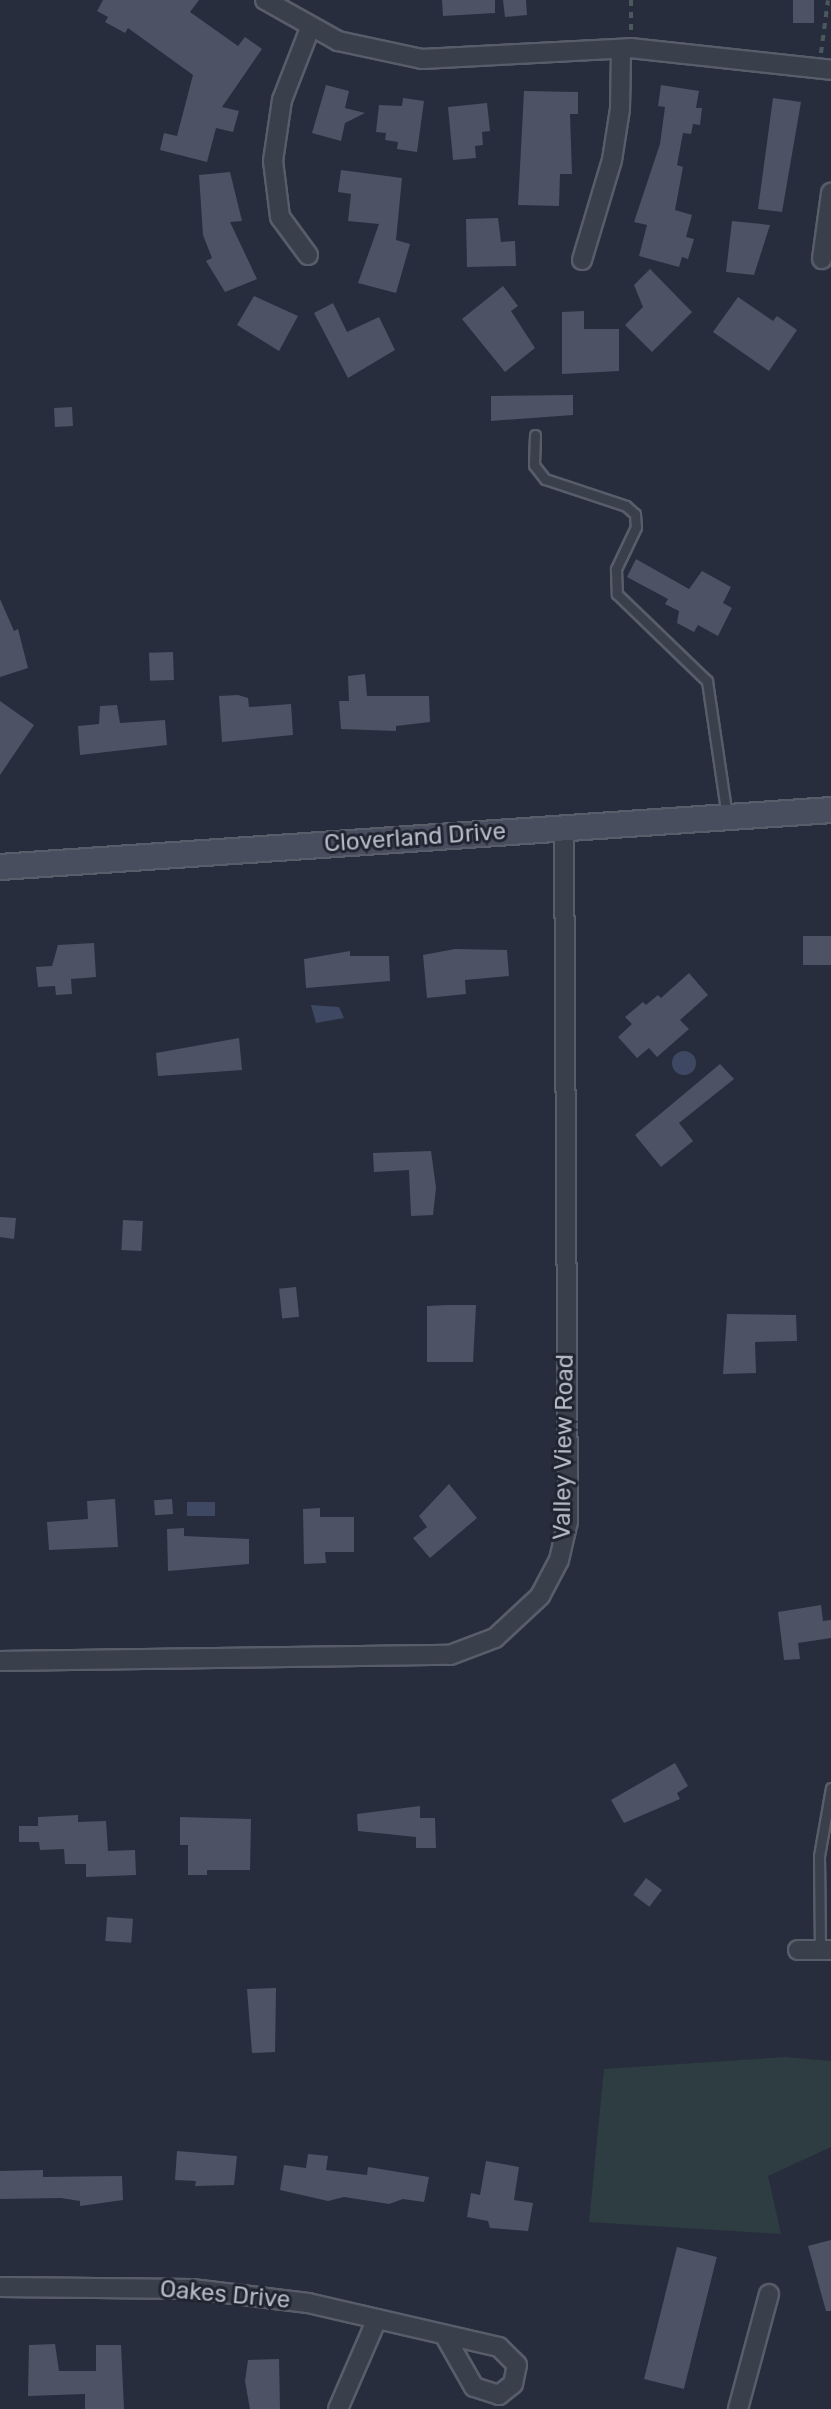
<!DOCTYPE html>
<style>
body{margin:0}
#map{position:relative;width:831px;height:2409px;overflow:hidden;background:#272d3c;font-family:Rubik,sans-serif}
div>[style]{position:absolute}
.green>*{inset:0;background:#2d3d41}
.water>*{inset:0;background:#3e4863;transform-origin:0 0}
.round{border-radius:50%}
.building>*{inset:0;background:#4d5364;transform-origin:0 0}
.path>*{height:4px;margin-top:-2px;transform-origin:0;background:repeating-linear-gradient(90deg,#4b585e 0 6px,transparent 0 12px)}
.roads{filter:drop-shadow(2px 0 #585d6a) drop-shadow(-2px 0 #585d6a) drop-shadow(0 2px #585d6a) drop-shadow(0 -2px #585d6a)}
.lane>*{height:9px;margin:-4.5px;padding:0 4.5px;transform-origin:4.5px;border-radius:4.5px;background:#3a3f4c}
.street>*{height:18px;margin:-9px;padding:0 9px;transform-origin:9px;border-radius:9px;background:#3a3f4c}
.secondary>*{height:24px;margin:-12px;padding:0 12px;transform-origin:12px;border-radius:12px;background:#494e5f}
span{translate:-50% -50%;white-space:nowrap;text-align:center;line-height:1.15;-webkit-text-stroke:6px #1f2431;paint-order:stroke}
.street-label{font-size:24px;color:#b6bac7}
</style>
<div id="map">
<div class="green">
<i style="clip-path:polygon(785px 2057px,831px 2061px,831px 2147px,768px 2176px,781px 2234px,589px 2222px,604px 2069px)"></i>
</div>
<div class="water">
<i style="clip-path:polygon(311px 1005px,339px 1007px,344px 1018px,316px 1023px)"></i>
<i class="round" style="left:672px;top:1051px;width:24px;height:24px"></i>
<i style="left:215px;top:1502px;width:14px;height:28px;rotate:90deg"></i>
</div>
<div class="building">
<i style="clip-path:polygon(103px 0,199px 0,190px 12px,238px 46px,245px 37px,262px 49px,222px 107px,239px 111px,233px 132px,216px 128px,207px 162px,160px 150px,164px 133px,177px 136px,193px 75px,128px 28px,125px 33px,105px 22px,108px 17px,97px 11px)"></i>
<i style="clip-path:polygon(442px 0,495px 0,495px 13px,443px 16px)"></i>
<i style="clip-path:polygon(503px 0,526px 0,527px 15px,505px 17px)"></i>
<i style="left:793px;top:0;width:21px;height:23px"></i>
<i style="clip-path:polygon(326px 85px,349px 91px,345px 108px,365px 113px,345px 123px,341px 141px,312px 133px)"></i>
<i style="clip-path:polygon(661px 85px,699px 91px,696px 108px,702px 108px,700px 125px,693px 124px,691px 134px,683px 133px,677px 165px,683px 167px,675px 210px,692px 215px,686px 237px,694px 239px,688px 259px,682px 257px,679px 267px,639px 256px,647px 225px,634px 222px,660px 144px,665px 107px,658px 106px)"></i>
<i style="clip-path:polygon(524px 91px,578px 92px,578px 114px,570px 114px,572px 174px,560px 174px,559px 206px,518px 205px)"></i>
<i style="clip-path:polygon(403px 98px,424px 101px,417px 152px,397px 149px,398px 142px,385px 140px,386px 133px,376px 132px,379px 105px,402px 106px)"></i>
<i style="clip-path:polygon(773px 98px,801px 102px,782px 212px,758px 209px)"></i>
<i style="clip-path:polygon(487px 103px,490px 131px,482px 132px,483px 145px,475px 146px,476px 158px,453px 160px,448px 107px)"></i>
<i style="clip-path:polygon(341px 170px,402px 178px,396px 240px,410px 244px,396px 293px,358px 283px,379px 224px,348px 221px,351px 194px,338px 192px)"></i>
<i style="clip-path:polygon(230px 172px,242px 221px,230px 222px,257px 279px,225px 292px,206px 261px,212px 258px,203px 235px,199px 175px)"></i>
<i style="clip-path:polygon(498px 218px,501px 242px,515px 241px,516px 266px,467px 267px,466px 219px)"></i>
<i style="clip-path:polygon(732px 221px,770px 225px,754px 275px,726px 272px)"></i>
<i style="clip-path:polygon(650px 269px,692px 312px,652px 352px,625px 325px,643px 307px,634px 285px)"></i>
<i style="clip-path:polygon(503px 286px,518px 306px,511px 311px,535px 348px,505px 372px,462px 319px)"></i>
<i style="clip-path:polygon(254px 296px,298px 316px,279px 351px,237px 325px)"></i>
<i style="clip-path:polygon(738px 297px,773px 321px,777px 316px,797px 330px,769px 371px,713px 332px)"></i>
<i style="clip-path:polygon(333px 303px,347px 332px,379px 317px,395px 350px,348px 378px,314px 313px)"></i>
<i style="clip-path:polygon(584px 311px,584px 329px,619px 329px,619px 371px,562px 374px,562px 312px)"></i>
<i style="clip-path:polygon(573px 395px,573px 415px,491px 421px,491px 396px)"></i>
<i style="left:72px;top:407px;width:19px;height:18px;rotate:87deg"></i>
<i style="clip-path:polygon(636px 559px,689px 589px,702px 571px,731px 587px,723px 603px,732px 608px,718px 636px,698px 625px,694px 632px,677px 623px,679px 611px,665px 604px,668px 599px,627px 577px)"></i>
<i style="clip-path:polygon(0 599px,14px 631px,18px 629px,28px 668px,0 677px)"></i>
<i style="left:173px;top:652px;width:28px;height:24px;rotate:88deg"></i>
<i style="clip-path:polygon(365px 674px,367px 696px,429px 696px,430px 722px,396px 726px,396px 731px,341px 729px,339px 701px,349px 701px,348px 676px)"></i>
<i style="clip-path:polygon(238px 695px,248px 698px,249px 707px,291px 704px,293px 735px,222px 742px,219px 696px)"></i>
<i style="clip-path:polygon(0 701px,34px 725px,0 775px)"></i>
<i style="clip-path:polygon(117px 705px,120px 723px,165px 720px,167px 745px,80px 755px,78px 726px,99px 724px,100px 706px)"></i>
<i style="left:831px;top:936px;width:29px;height:28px;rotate:90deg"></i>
<i style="clip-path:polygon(94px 943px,96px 977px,71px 979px,72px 994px,56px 995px,55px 986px,38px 987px,36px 967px,52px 966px,58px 945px)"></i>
<i style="clip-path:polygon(455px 949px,507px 950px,509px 976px,465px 980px,466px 994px,427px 998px,423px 955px)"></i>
<i style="clip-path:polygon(350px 951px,350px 956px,389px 956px,390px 981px,306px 988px,304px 959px)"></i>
<i style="clip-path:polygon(689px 973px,708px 995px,680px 1020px,689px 1029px,657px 1057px,649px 1048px,637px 1058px,618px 1037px,632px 1024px,625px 1017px,643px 1002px,646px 1005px,658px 995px,661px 998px)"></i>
<i style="clip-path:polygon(239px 1038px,242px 1070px,158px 1076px,156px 1053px)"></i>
<i style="clip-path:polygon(720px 1064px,734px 1079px,679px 1123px,693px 1141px,661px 1167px,635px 1135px)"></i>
<i style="clip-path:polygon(431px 1151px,436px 1188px,433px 1215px,411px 1216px,409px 1170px,374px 1172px,373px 1153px)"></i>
<i style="clip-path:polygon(0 1217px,16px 1218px,14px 1239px,0 1237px)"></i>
<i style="left:123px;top:1220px;width:20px;height:30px;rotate:3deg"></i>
<i style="left:296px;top:1287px;width:30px;height:17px;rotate:84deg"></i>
<i style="clip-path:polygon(448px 1305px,476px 1305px,473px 1362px,427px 1362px,427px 1306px)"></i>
<i style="clip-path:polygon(727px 1314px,796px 1315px,797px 1341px,755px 1342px,756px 1373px,723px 1374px)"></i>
<i style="clip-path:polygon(449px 1484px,477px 1518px,430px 1558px,413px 1538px,427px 1527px,419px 1516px)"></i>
<i style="clip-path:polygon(115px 1499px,118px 1547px,49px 1550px,47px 1522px,88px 1519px,87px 1501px)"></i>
<i style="left:172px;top:1499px;width:15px;height:18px;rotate:86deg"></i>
<i style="clip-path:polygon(320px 1508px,320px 1517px,354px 1517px,354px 1552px,325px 1552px,326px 1563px,304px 1564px,303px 1509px)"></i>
<i style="clip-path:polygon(184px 1528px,184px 1536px,249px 1539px,249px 1564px,168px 1571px,167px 1529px)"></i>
<i style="clip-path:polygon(821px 1605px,823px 1621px,831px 1620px,831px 1638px,798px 1643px,800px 1659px,784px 1660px,778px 1612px)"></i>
<i style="clip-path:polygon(675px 1763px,688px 1786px,677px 1793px,680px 1799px,624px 1823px,611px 1800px)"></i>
<i style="clip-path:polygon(420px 1806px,420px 1818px,435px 1818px,436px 1848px,416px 1848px,416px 1837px,358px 1831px,357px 1814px)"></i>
<i style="clip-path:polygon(78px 1815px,78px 1822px,106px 1821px,108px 1851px,135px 1850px,136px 1875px,86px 1877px,86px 1864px,65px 1864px,64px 1849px,40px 1850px,39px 1842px,19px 1842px,19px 1826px,38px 1826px,38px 1817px)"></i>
<i style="clip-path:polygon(180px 1817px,251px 1819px,250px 1870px,207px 1870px,207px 1875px,188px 1875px,188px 1845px,180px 1845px)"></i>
<i style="left:646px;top:1878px;width:20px;height:21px;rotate:37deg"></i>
<i style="left:107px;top:1917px;width:26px;height:24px;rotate:4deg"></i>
<i style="clip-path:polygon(276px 1988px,275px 2052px,252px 2053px,247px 1989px)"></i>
<i style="clip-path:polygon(177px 2151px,237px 2156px,234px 2185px,195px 2186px,196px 2181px,175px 2180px)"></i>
<i style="clip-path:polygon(308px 2154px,328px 2156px,326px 2170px,367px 2175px,368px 2167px,429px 2177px,424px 2202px,403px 2199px,389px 2204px,344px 2197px,328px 2201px,280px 2190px,284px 2165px,306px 2168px)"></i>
<i style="clip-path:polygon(486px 2161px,519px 2167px,514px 2200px,533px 2203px,528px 2231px,490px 2228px,488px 2221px,467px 2217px,471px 2193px,480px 2195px)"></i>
<i style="clip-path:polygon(43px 2170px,43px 2177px,122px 2176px,123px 2200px,80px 2206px,80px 2201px,61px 2198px,0 2199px,0 2171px)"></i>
<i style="clip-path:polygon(831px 2240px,831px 2311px,826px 2311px,808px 2246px)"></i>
<i style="left:677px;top:2247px;width:41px;height:136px;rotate:14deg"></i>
<i style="clip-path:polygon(55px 2344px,59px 2371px,96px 2371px,96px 2345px,121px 2345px,124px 2409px,85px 2409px,85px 2394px,28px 2396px,29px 2345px)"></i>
<i style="clip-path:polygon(279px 2359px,280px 2409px,250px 2409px,245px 2381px,248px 2360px)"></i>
</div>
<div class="path">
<i style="left:631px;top:30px;width:30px;rotate:-90deg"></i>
<i style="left:821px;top:53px;width:53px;rotate:-82.5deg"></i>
</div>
<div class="roads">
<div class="lane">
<i style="left:535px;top:435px;width:30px;rotate:92deg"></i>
<i style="left:534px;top:465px;width:18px;rotate:52deg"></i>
<i style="left:545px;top:479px;width:85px;rotate:18.4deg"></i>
<i style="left:626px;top:506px;width:12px;rotate:42deg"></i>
<i style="left:635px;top:514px;width:13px;rotate:86deg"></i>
<i style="left:636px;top:527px;width:47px;rotate:115.5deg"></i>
<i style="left:616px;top:569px;width:25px;rotate:88deg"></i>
<i style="left:617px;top:594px;width:125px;rotate:44deg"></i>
<i style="left:707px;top:681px;width:136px;rotate:81.6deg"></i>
<i style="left:820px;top:1950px;width:94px;rotate:-90.6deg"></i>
<i style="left:819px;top:1856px;width:69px;rotate:-80deg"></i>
</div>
<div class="street">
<i style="left:265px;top:0;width:84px;rotate:29.3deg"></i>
<i style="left:338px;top:41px;width:86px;rotate:12.1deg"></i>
<i style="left:422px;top:59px;width:208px;rotate:-3deg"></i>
<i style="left:630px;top:48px;width:202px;rotate:6.2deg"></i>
<i style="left:308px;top:255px;width:47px;rotate:-126.4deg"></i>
<i style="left:280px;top:217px;width:56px;rotate:-97.1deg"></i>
<i style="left:273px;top:161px;width:62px;rotate:-81.6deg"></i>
<i style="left:282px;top:100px;width:77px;rotate:-68.7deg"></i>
<i style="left:822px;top:259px;width:67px;rotate:-82.2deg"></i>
<i style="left:582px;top:260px;width:104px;rotate:-73.3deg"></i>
<i style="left:612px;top:160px;width:52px;rotate:-81.1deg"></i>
<i style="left:620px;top:109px;width:60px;rotate:-89deg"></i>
<i style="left:0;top:1661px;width:450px;rotate:-0.8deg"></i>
<i style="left:450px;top:1655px;width:48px;rotate:-20.7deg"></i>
<i style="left:495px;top:1638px;width:62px;rotate:-43deg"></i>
<i style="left:540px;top:1596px;width:41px;rotate:-62.2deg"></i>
<i style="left:559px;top:1560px;width:39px;rotate:-77deg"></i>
<i style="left:568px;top:1522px;width:695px;rotate:-90.33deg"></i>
<i style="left:798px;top:1950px;width:33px"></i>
<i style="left:0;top:2287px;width:192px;rotate:0.6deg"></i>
<i style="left:192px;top:2289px;width:117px;rotate:6.9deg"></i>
<i style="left:308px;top:2303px;width:196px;rotate:13deg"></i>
<i style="left:499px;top:2347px;width:25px;rotate:45deg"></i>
<i style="left:517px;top:2365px;width:19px;rotate:102deg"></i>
<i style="left:513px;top:2384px;width:18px;rotate:142deg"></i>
<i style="left:499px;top:2395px;width:26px;rotate:-162deg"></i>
<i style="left:474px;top:2387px;width:56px;rotate:-119.7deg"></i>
<i style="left:338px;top:2409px;width:98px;rotate:-66.6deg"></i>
<i style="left:738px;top:2409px;width:119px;rotate:-74.9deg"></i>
</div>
<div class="secondary">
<i style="left:0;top:867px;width:833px;rotate:-3.92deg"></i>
</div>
</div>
<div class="street-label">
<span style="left:415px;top:838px;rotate:-4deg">Cloverland Drive</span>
<span style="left:564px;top:1447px;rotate:-89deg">Valley View Road</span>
<span style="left:225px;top:2295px;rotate:5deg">Oakes Drive</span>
</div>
</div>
